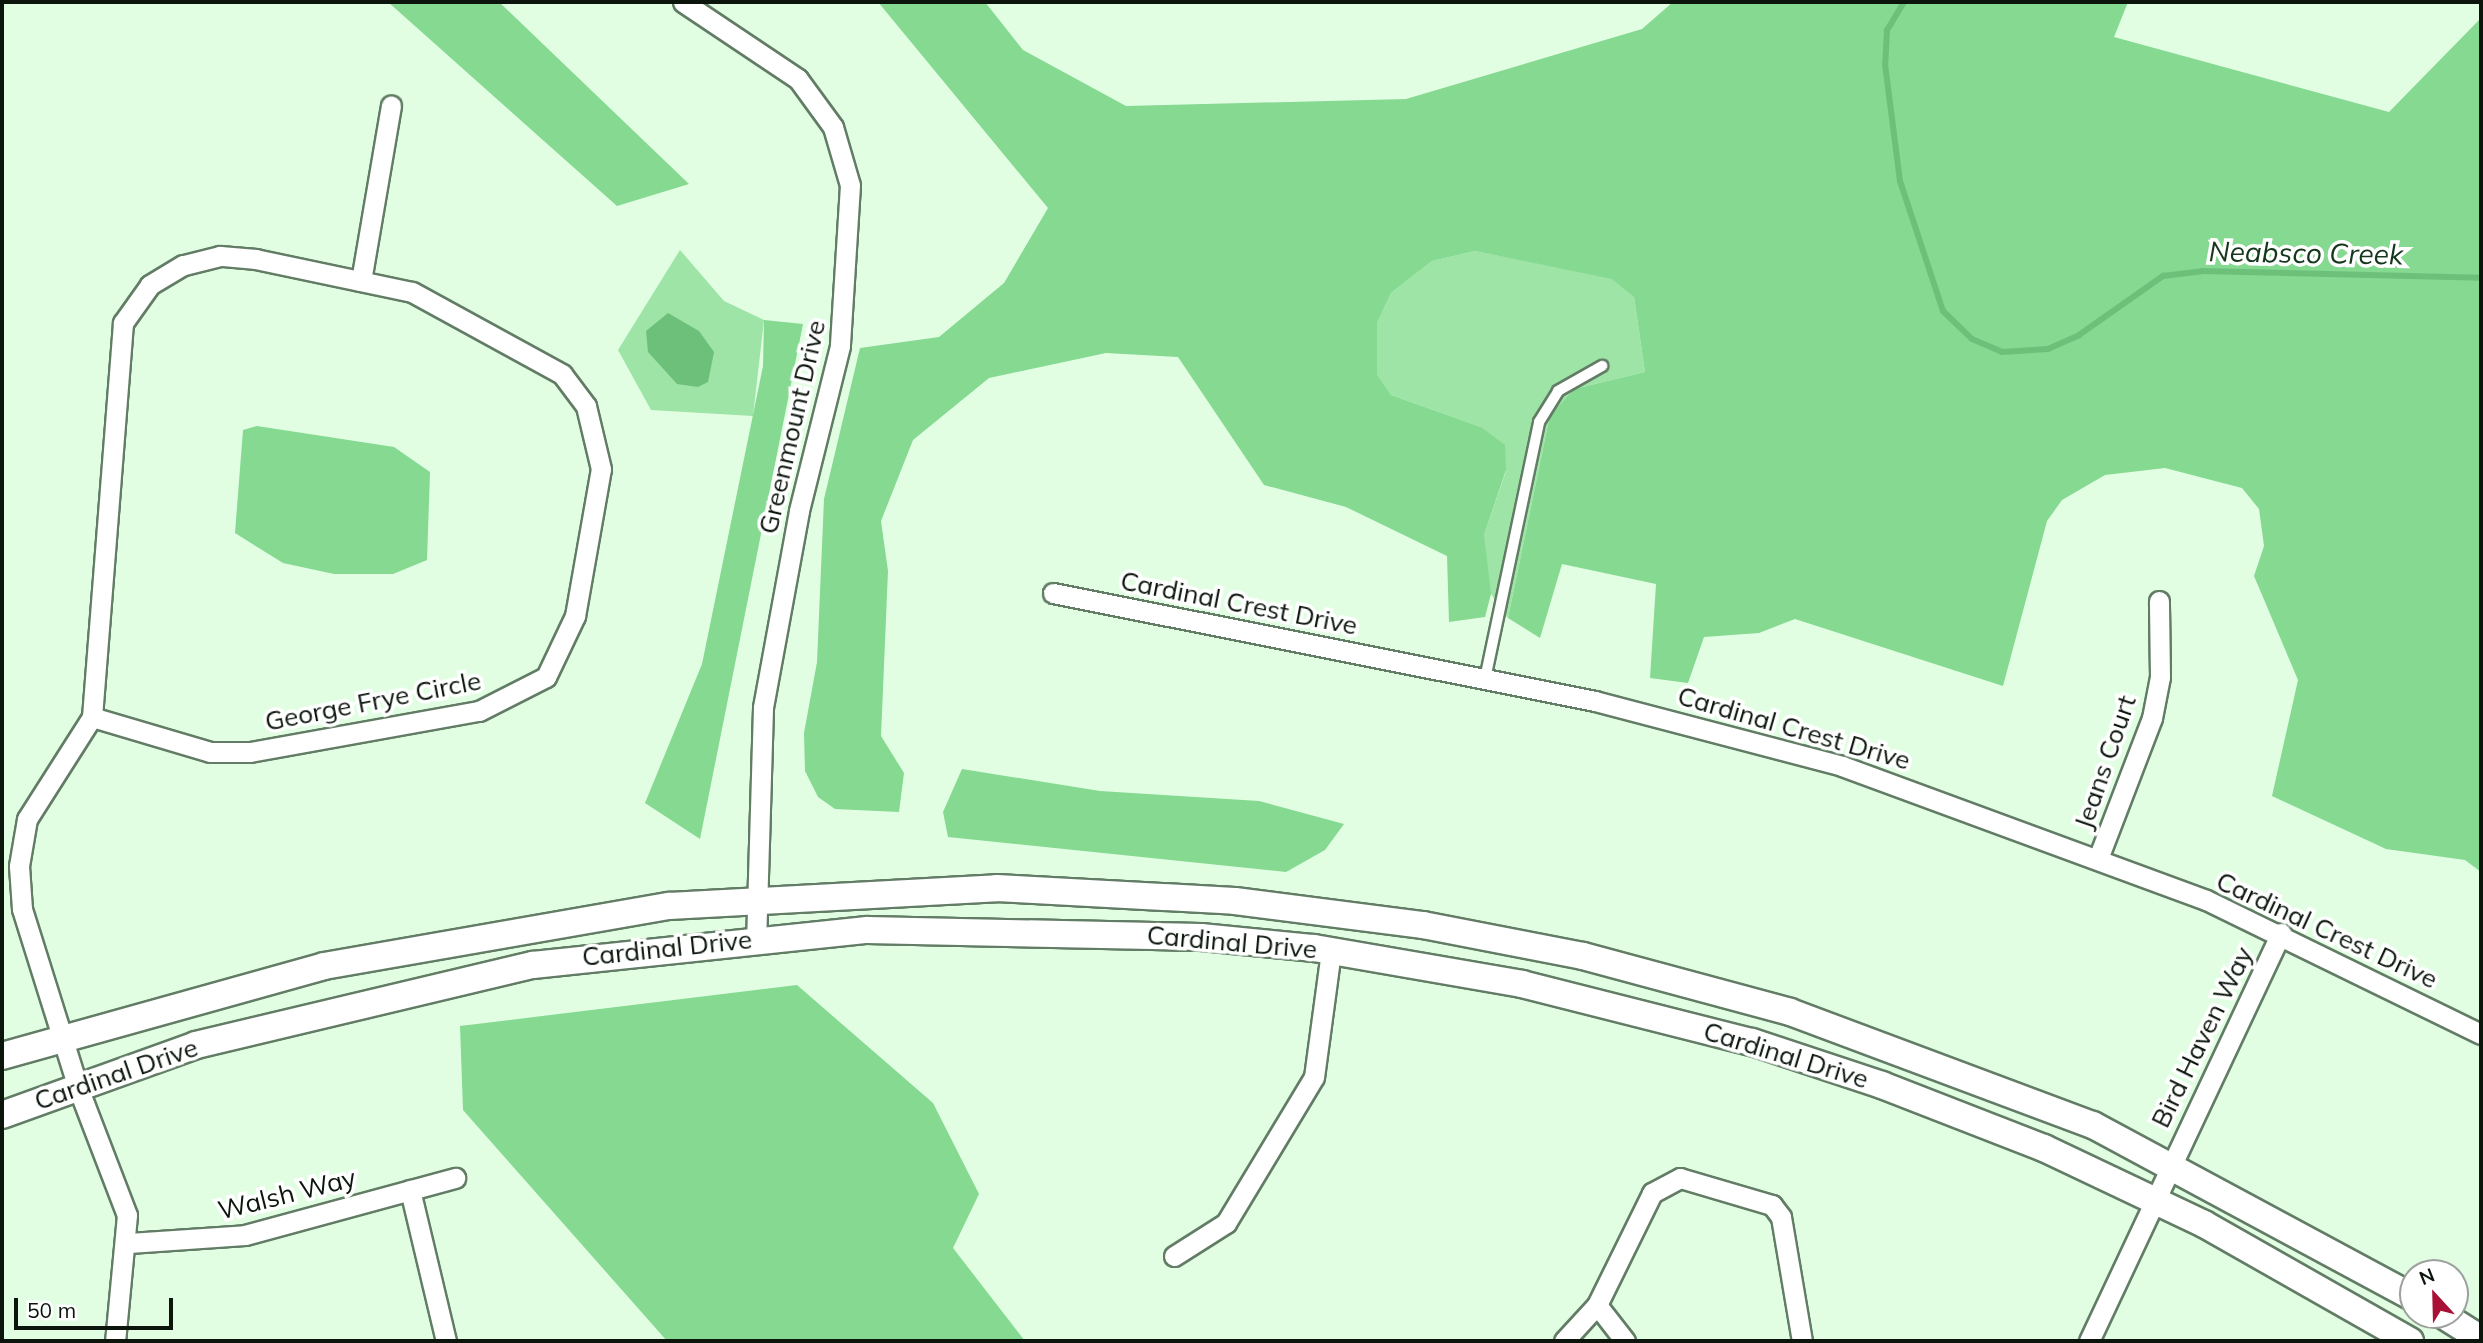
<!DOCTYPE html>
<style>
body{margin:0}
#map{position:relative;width:2483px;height:1343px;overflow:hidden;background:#e1fee3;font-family:Mulish,sans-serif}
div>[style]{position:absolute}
.green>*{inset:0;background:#9de4a6}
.forest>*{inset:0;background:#85d991}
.water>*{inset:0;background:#6dc079}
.stream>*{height:6px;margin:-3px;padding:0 3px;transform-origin:3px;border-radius:3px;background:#6dc079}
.roads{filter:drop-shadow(2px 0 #627c65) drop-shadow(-2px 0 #627c65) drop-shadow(0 2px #627c65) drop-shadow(0 -2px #627c65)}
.lane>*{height:10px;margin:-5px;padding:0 5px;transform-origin:5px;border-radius:5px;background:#fff}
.street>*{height:19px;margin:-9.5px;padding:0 9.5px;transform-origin:9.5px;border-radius:9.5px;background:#fff}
.secondary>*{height:26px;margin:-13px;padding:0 13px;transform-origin:13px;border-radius:13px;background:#fff}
span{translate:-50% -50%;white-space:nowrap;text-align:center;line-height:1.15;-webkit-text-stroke:7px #fff;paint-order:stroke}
.street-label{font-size:26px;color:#0b150c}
.water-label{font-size:28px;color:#15371b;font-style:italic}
.frame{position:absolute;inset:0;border:4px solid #0b150c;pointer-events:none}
.north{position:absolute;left:2399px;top:1259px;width:70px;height:70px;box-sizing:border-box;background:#fff;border:2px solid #9da19e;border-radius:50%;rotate:338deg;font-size:19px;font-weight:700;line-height:28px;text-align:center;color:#0b150c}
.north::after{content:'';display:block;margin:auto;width:24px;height:32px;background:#a81035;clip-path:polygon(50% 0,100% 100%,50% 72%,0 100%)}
.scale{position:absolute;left:14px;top:1298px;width:159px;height:32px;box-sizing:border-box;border:4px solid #0b150c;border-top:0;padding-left:9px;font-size:21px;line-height:24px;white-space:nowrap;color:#0b150c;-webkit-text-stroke:5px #fff;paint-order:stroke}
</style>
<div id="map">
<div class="green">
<i style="clip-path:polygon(680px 250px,724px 301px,764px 320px,753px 416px,651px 410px,618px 350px)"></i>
<i style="clip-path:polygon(1475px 251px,1612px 278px,1634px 297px,1645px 372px,1574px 389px,1550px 415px,1508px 618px,1486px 587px,1484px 535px,1506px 471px,1481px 427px,1391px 395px,1377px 374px,1377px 323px,1391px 293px,1432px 261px)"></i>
</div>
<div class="forest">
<i style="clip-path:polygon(388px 2px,499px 2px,689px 184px,617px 206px)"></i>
<i style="clip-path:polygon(878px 2px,985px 2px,1023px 50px,1126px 106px,1406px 99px,1642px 29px,1673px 2px,2128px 2px,2114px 37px,2389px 112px,2481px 18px,2481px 872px,2465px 860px,2386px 849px,2272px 796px,2298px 680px,2254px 576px,2264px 546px,2259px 509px,2242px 488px,2165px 468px,2105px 475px,2062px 500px,2047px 521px,2003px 686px,1795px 619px,1759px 633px,1704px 637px,1688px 683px,1650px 678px,1656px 584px,1562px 564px,1540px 638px,1508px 618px,1550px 415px,1574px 389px,1645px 372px,1634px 297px,1612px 279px,1475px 251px,1432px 261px,1391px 293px,1377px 323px,1377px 374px,1391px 395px,1481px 427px,1505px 445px,1506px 470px,1484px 535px,1491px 594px,1485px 617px,1449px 622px,1447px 556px,1346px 507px,1264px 485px,1178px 357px,1106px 353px,989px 378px,913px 440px,881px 521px,888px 571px,881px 736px,904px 773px,899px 812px,835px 809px,818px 797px,805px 771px,804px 733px,817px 662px,824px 499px,860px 348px,939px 337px,1004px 283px,1048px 208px)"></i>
<i style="clip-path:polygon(764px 320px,803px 324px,700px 839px,645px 803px,702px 664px,763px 366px)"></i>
<i style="clip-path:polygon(257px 426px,394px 447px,430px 472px,427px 560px,393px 574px,334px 574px,283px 563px,235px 533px,243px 430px)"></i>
<i style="clip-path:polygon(962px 769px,1100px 791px,1259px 801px,1344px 824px,1325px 850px,1286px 872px,948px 837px,943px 812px)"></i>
<i style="clip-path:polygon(797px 985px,933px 1103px,979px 1194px,953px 1248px,1025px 1341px,667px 1341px,463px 1110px,460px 1026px)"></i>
</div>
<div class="water">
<i style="clip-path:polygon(668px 313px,699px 331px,714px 352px,708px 382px,698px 387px,677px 384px,648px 352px,646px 331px)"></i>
</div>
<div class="stream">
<i style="left:1904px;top:2px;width:33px;rotate:121deg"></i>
<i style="left:1887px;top:30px;width:34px;rotate:93deg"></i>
<i style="left:1885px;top:64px;width:118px;rotate:82.7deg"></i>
<i style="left:1900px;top:181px;width:137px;rotate:71.7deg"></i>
<i style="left:1943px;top:311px;width:40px;rotate:44deg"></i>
<i style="left:1972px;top:339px;width:33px;rotate:23deg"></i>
<i style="left:2002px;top:352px;width:46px;rotate:-3.7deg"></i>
<i style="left:2048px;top:349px;width:34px;rotate:-24deg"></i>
<i style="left:2079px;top:335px;width:103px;rotate:-35.1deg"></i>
<i style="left:2163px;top:276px;width:39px;rotate:-7deg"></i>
<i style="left:2202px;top:271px;width:279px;rotate:1.4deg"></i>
</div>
<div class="roads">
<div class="lane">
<i style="left:1485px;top:679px;width:263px;rotate:-78.1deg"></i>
<i style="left:1539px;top:422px;width:36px;rotate:-58deg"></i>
<i style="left:1558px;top:391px;width:51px;rotate:-29.6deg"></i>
</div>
<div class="street">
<i style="left:683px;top:2px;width:138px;rotate:33.8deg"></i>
<i style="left:798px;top:79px;width:59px;rotate:53.9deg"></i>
<i style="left:833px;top:127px;width:60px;rotate:73.7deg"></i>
<i style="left:850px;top:185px;width:161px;rotate:93.6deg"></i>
<i style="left:840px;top:346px;width:170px;rotate:104deg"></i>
<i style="left:799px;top:511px;width:200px;rotate:100.4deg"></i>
<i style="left:763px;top:708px;width:230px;rotate:91.7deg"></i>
<i style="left:361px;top:281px;width:178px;rotate:-80.3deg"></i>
<i style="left:1053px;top:593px;width:553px;rotate:11.27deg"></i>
<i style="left:1595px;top:701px;width:255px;rotate:14.7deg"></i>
<i style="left:1842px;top:766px;width:388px;rotate:20.2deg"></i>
<i style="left:2206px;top:900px;width:306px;rotate:26deg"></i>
<i style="left:92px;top:717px;width:123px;rotate:16.5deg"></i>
<i style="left:210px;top:752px;width:40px"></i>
<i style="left:250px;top:752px;width:233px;rotate:-10.2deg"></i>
<i style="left:479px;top:711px;width:75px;rotate:-26.9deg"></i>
<i style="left:546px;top:677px;width:68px;rotate:-64.6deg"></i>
<i style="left:575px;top:616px;width:149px;rotate:-80deg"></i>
<i style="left:601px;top:469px;width:65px;rotate:-103.4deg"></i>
<i style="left:586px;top:406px;width:40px;rotate:-127deg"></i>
<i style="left:562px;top:374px;width:171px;rotate:-151.3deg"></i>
<i style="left:412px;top:292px;width:159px;rotate:-168.1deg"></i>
<i style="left:256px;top:259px;width:36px;rotate:-175deg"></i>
<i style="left:220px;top:256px;width:38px;rotate:166deg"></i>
<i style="left:183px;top:265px;width:39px;rotate:149deg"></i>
<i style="left:150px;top:285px;width:47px;rotate:125.4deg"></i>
<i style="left:123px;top:323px;width:395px;rotate:94.5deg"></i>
<i style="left:92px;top:717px;width:121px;rotate:122.5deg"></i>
<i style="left:27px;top:819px;width:48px;rotate:99.7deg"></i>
<i style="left:19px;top:866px;width:43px;rotate:86deg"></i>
<i style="left:22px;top:909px;width:184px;rotate:72.6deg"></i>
<i style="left:77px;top:1085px;width:139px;rotate:69deg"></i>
<i style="left:127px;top:1215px;width:127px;rotate:95.4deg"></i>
<i style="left:2099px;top:856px;width:148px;rotate:-69deg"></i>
<i style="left:2152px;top:718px;width:42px;rotate:-79deg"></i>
<i style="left:2160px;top:677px;width:76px;rotate:-90.8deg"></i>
<i style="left:410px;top:1190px;width:155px;rotate:76.6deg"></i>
<i style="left:129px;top:1243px;width:116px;rotate:-3.9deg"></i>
<i style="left:245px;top:1235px;width:218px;rotate:-15.2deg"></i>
<i style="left:1174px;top:1256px;width:62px;rotate:-32.4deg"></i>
<i style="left:1226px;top:1223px;width:170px;rotate:-58.9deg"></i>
<i style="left:1314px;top:1077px;width:127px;rotate:-82.3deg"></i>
<i style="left:1597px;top:1305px;width:46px;rotate:52.1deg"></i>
<i style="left:1564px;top:1341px;width:49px;rotate:-47.5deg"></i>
<i style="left:1597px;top:1305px;width:125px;rotate:-63.8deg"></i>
<i style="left:1652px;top:1193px;width:32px;rotate:-28deg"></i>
<i style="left:1680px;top:1178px;width:96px;rotate:16.4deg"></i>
<i style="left:1772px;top:1205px;width:15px;rotate:53deg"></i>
<i style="left:1781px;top:1217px;width:126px;rotate:80.4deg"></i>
<i style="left:2089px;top:1341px;width:451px;rotate:-64.8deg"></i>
</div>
<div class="secondary">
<i style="left:2px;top:1056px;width:334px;rotate:-15.6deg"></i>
<i style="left:324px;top:966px;width:350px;rotate:-9.9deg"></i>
<i style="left:669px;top:906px;width:328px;rotate:-3.1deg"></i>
<i style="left:997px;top:888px;width:238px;rotate:3.1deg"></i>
<i style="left:1235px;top:901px;width:190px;rotate:7.3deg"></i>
<i style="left:1423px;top:925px;width:163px;rotate:11deg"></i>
<i style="left:1583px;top:956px;width:214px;rotate:15.1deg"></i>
<i style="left:1790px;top:1012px;width:323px;rotate:20.5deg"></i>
<i style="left:2093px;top:1125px;width:363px;rotate:28.3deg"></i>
<i style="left:2px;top:1115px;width:206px;rotate:-19.8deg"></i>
<i style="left:196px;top:1045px;width:346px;rotate:-13.4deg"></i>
<i style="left:533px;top:965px;width:336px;rotate:-6deg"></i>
<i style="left:867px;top:930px;width:334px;rotate:1.2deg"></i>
<i style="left:1201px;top:937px;width:114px;rotate:5.6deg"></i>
<i style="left:1314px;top:948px;width:211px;rotate:9.8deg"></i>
<i style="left:1522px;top:984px;width:237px;rotate:14.2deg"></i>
<i style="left:1752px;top:1042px;width:137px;rotate:18.3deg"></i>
<i style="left:1882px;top:1085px;width:174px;rotate:21.3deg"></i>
<i style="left:2044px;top:1148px;width:177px;rotate:25.4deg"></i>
<i style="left:2204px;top:1224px;width:237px;rotate:29.6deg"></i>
<i style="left:2443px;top:1315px;width:45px;rotate:32.3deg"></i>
</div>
</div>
<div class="street-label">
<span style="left:792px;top:427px;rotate:-77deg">Greenmount Drive</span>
<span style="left:1239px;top:603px;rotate:11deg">Cardinal Crest Drive</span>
<span style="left:373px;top:701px;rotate:-11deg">George Frye Circle</span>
<span style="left:1794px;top:728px;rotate:16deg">Cardinal Crest Drive</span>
<span style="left:2105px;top:762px;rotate:-71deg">Jeans Court</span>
<span style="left:2327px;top:930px;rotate:25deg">Cardinal Crest Drive</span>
<span style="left:1232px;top:942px;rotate:5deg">Cardinal Drive</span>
<span style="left:667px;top:948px;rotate:-6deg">Cardinal Drive</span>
<span style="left:2202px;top:1037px;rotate:-64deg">Bird Haven Way</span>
<span style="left:1786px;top:1055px;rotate:17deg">Cardinal Drive</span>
<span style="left:116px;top:1074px;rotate:-19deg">Cardinal Drive</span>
<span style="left:287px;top:1194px;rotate:-14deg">Walsh Way</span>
</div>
<div class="water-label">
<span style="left:2306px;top:253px;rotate:1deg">Neabsco Creek</span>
</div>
<div class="frame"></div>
<div class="north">N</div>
<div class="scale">50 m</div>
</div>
